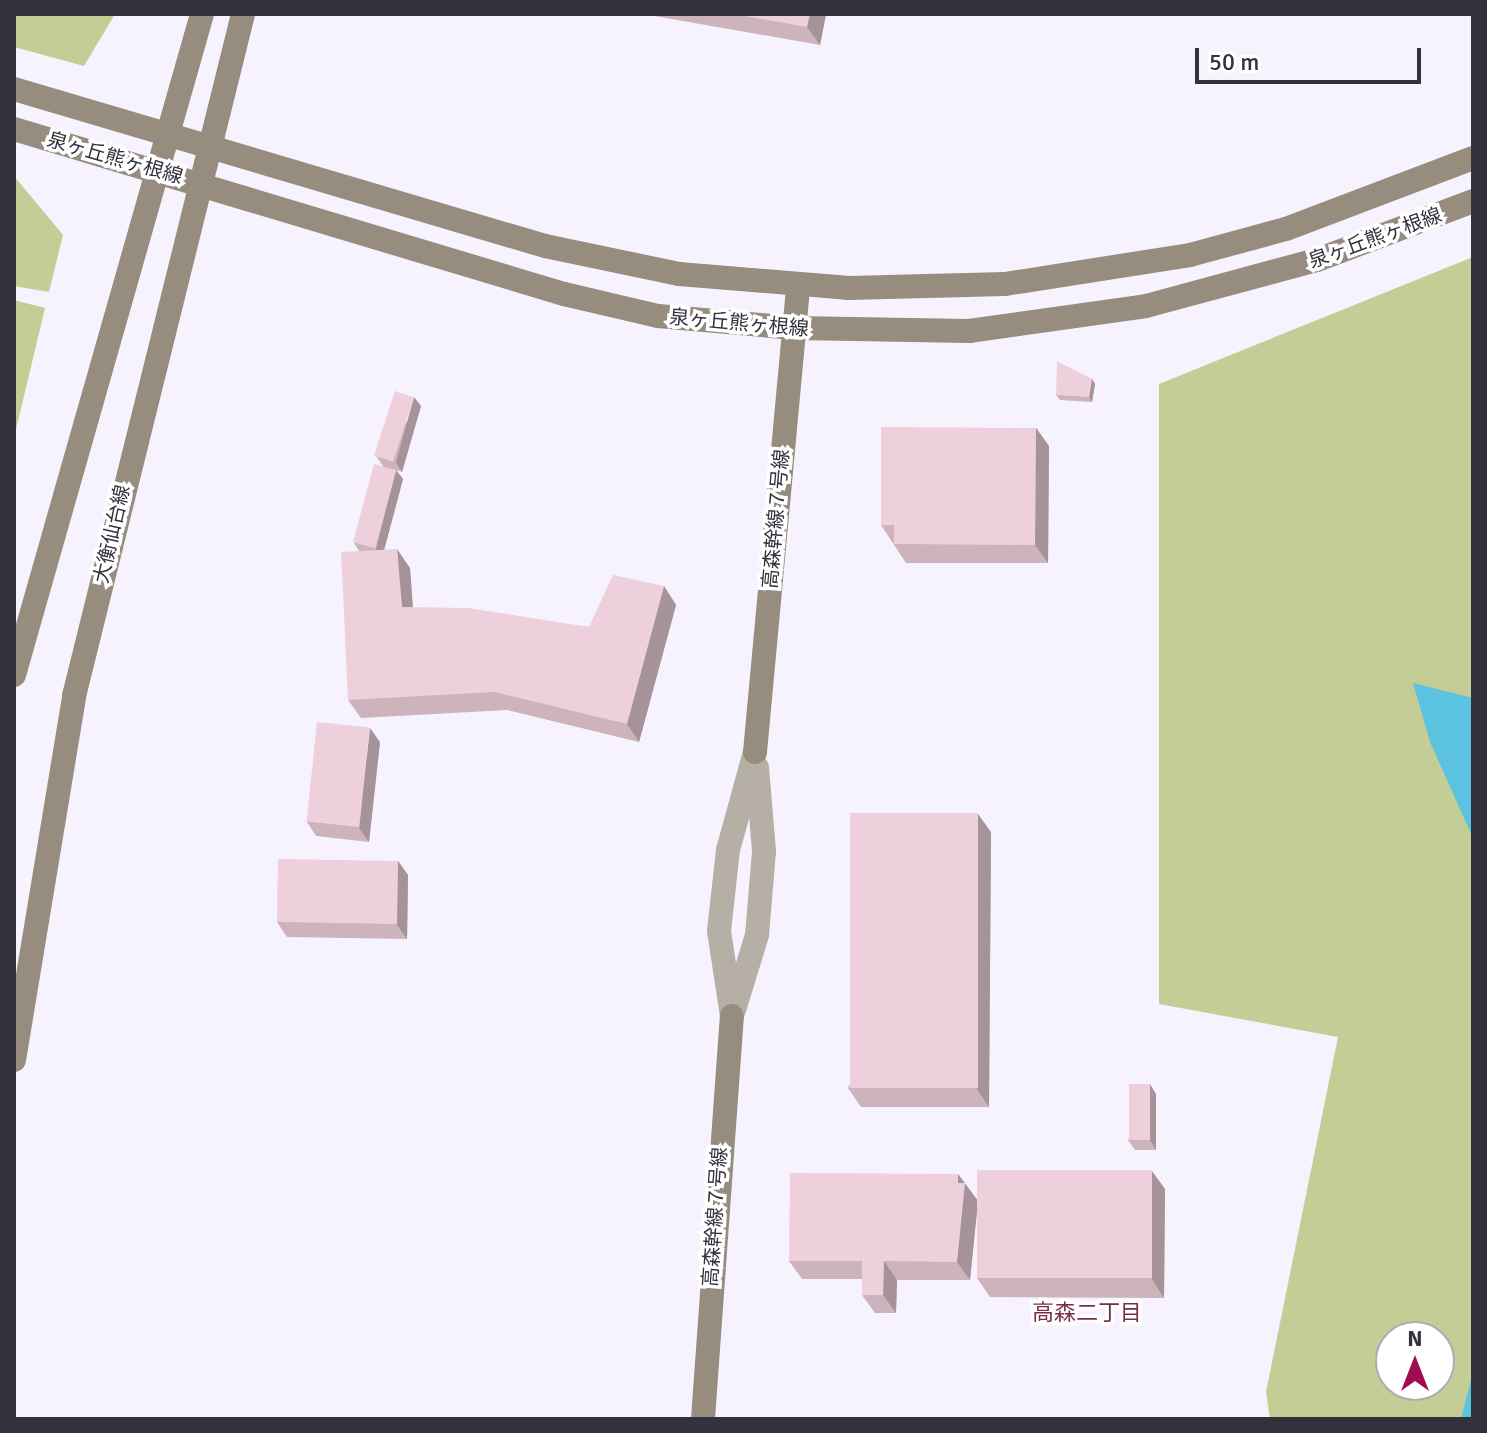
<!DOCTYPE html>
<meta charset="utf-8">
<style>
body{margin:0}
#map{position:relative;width:1487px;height:1433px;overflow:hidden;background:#f6f3fe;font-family:Signika,"Noto Sans JP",sans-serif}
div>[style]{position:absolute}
.green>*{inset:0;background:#c4cd95}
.water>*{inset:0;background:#5bc2df}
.street>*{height:24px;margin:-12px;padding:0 12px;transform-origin:12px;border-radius:12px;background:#b6afa5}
.secondary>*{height:24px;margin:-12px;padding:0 12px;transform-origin:12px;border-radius:12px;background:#978d7e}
.wall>*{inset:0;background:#ccb3bc}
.shaded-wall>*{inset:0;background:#a69299}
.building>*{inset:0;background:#edd0db;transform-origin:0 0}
span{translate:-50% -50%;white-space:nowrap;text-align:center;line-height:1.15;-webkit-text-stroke:7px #fff;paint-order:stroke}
.street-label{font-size:20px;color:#33313b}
.neighbourhood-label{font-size:22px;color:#763046}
.frame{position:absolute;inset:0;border:16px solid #33313b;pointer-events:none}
.north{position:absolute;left:1375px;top:1321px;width:80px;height:80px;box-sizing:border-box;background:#fff;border:2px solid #adadb1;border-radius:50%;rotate:0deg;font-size:22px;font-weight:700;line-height:32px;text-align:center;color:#33313b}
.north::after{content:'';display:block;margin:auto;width:28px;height:36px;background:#a10b4f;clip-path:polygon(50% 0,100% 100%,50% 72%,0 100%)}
.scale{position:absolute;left:1195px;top:48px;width:226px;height:36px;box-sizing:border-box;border:4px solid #33313b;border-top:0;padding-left:10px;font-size:24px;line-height:28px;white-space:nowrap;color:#33313b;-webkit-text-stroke:6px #fff;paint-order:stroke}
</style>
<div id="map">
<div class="green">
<i style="clip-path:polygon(14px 14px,115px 14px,84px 66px,14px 47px)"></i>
<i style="clip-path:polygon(14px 176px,63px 235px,49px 292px,14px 286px)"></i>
<i style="clip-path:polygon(evenodd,1473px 257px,1473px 1419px,1270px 1419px,1266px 1392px,1338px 1037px,1159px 1004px,1159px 384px,1473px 257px,1391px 1337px,1439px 1337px,1439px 1385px,1391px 1385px,1391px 1337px)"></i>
<i style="clip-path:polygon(14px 300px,45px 308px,14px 438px)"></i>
</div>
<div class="water">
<i style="clip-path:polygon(1413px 683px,1473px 698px,1473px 838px,1430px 742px)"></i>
<i style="clip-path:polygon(1473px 1372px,1473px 1419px,1461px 1419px)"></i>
</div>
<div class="street">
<i style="left:734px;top:1010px;width:78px;rotate:-73deg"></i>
<i style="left:757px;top:935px;width:84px;rotate:-85.2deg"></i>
<i style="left:764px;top:851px;width:84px;rotate:-94.8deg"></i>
<i style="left:732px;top:1016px;width:86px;rotate:-98.7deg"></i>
<i style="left:719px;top:931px;width:81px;rotate:-83.7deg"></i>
<i style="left:728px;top:850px;width:102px;rotate:-74.6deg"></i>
</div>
<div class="secondary">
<i style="left:14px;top:89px;width:554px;rotate:16.47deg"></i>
<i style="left:545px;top:246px;width:137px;rotate:11.8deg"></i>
<i style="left:679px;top:274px;width:171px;rotate:4.7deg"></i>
<i style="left:849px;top:288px;width:156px;rotate:-1.5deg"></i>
<i style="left:1005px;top:284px;width:187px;rotate:-8.9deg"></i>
<i style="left:1190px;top:255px;width:99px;rotate:-15.2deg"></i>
<i style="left:1286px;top:229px;width:200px;rotate:-20.8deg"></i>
<i style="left:14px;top:129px;width:574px;rotate:16.7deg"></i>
<i style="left:564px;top:294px;width:97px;rotate:13.2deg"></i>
<i style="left:658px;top:316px;width:137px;rotate:5deg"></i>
<i style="left:794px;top:328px;width:175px;rotate:1deg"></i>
<i style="left:969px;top:331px;width:179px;rotate:-8deg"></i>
<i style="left:1146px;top:306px;width:177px;rotate:-15.1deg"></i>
<i style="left:1317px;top:260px;width:167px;rotate:-20.7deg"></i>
<i style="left:14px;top:675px;width:687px;rotate:-74.12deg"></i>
<i style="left:755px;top:752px;width:468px;rotate:-84.7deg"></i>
<i style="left:14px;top:1060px;width:369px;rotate:-80.6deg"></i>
<i style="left:74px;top:696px;width:703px;rotate:-76.08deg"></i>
<i style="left:703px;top:1419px;width:404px;rotate:-85.9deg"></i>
</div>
<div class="wall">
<i style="clip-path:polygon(643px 14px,826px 14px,820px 45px)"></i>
<i style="clip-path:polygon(1092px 379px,1095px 384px,1092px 402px,1060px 400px,1056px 395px)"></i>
<i style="clip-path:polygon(421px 406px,402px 472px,396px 470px,403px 479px,384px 550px,410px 568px,413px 608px,589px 627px,664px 586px,676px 605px,639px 742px,507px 710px,361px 718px,348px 700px,359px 551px,354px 543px,383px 466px,376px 456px)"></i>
<i style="clip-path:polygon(1036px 428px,1049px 446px,1048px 563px,906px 563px,881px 525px)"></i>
<i style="clip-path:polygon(380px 742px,369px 842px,316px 836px,307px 822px)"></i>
<i style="clip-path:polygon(991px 832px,989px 1107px,861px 1107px,848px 1088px)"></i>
<i style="clip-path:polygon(398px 861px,408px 875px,407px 939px,287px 937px,277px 922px)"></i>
<i style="clip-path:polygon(1156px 1094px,1156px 1150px,1135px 1150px,1128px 1140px)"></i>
<i style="clip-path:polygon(958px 1174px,977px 1200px,1165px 1189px,1164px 1298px,990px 1297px,977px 1278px,977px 1211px,970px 1280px,897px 1280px,896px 1313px,875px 1313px,862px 1295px,862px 1279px,802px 1279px,789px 1261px)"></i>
</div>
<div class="shaded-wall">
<i style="clip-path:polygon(810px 14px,826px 14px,820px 45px,807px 27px)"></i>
<i style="clip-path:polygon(1092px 379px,1095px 384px,1092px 402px,1089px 397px)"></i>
<i style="clip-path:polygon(414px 397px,421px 406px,402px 472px,396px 462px)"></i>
<i style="clip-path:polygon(1036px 428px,1049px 446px,1048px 563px,1035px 545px)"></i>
<i style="clip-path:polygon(396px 470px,403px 479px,382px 558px,376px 549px)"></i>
<i style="clip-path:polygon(397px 549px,410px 568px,414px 626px,402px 607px)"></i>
<i style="clip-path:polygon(664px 586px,676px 605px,639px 742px,627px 724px)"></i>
<i style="clip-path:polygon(370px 728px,380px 742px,369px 842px,359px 828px)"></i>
<i style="clip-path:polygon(978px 814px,991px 832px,989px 1107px,977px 1089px)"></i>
<i style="clip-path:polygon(398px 861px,408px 875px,407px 939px,397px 925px)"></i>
<i style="clip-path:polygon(1150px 1084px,1156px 1094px,1156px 1150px,1150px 1140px)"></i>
<i style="clip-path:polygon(1152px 1171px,1165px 1189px,1164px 1298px,1152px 1279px)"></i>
<i style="clip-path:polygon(958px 1174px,978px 1201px,970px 1280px,957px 1262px)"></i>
<i style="clip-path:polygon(884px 1261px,897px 1280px,896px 1313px,883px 1295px)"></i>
</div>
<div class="building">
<i style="clip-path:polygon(733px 14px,810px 14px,807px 27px)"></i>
<i style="clip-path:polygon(1057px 361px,1092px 379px,1089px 397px,1056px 395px)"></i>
<i style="left:395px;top:391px;width:20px;height:68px;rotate:18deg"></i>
<i style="clip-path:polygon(881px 427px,1036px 428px,1035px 545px,894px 544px,894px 525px,881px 525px)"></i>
<i style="left:374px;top:464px;width:23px;height:81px;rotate:15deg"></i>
<i style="clip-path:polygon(397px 549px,402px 607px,468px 608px,589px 627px,613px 575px,664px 586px,627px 724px,494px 692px,348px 700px,341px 552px)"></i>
<i style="left:317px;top:722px;width:53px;height:100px;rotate:6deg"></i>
<i style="left:850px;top:813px;width:128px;height:275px"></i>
<i style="left:278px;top:859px;width:120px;height:63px;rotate:1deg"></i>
<i style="left:1129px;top:1084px;width:21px;height:56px"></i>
<i style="left:977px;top:1170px;width:175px;height:108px"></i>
<i style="clip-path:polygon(790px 1173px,958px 1174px,958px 1183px,965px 1183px,957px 1262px,884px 1261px,883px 1295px,862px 1295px,862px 1261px,789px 1261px)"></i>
</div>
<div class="street-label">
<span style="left:115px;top:158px;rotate:16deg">泉ヶ丘熊ヶ根線</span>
<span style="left:1375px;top:238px;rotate:-20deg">泉ヶ丘熊ヶ根線</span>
<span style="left:739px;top:323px;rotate:5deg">泉ヶ丘熊ヶ根線</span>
<span style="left:776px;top:519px;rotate:-85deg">高森幹線７号線</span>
<span style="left:112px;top:534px;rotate:-77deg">大衡仙台線</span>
<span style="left:715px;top:1217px;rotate:-86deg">高森幹線７号線</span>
</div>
<div class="neighbourhood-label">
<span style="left:1087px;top:1313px">高森二丁目</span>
</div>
<div class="frame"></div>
<div class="north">N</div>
<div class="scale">50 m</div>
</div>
